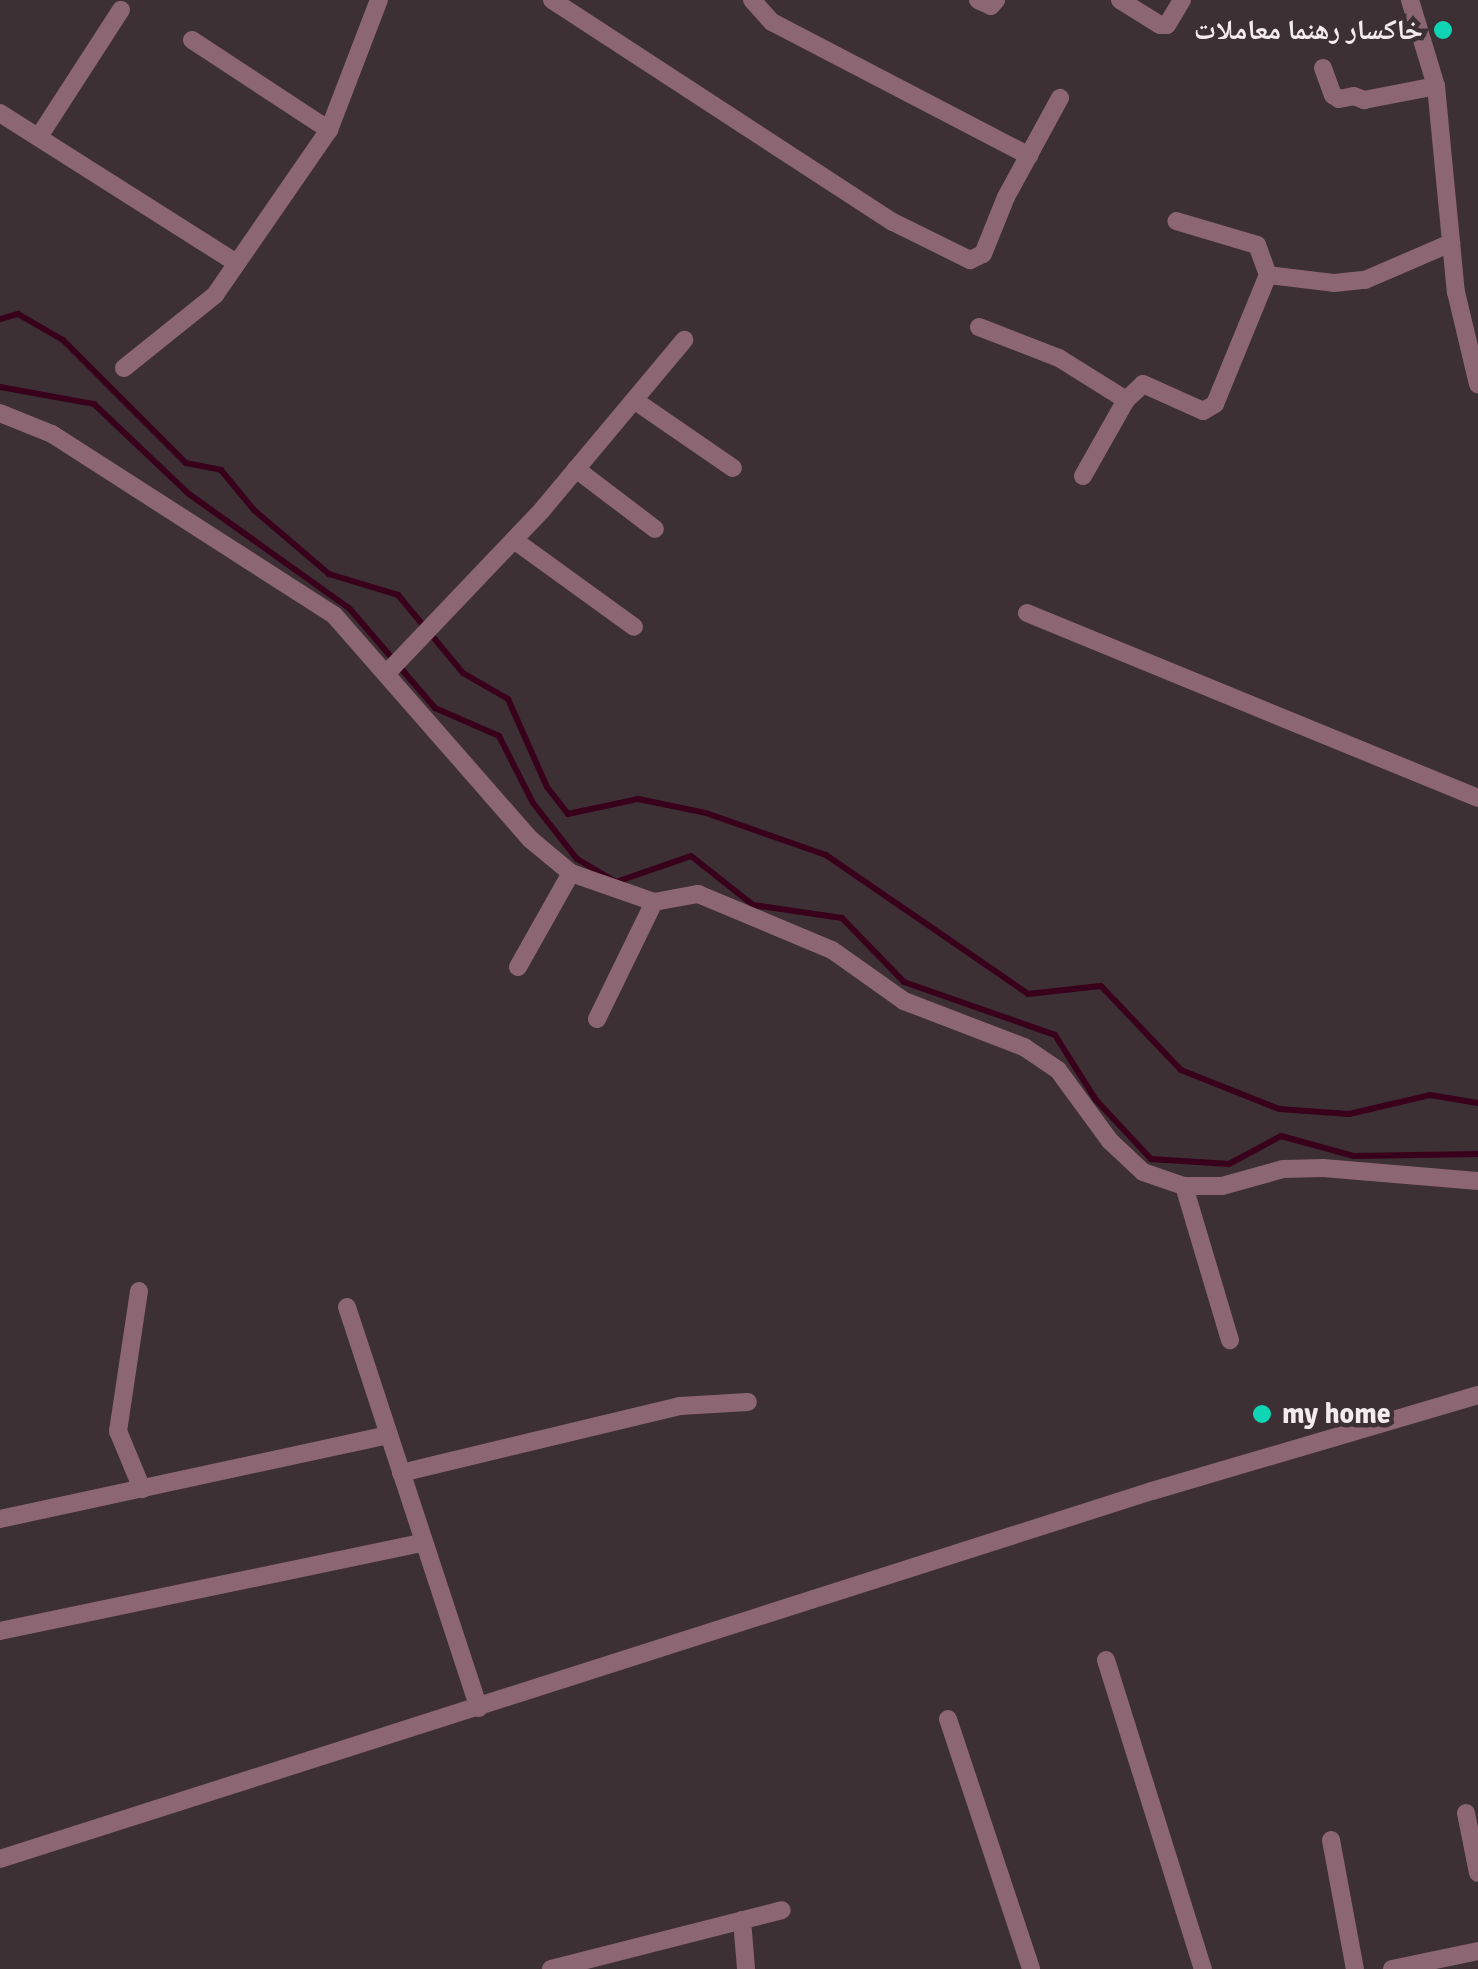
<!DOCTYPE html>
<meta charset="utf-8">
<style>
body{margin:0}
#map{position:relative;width:1478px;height:1969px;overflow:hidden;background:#3c3034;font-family:Signika,"Noto Naskh Arabic",sans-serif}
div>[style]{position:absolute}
.stream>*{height:6px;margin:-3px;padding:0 3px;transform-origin:3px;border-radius:3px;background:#39001c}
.minor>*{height:18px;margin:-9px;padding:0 9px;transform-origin:9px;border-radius:9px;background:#8c6673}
.dots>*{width:28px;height:28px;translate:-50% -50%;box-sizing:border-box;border:5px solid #3c3034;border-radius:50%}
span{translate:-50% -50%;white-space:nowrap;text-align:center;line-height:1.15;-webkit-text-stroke:9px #3c3034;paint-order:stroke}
.poi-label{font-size:28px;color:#f3ebed;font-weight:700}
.right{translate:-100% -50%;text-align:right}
.left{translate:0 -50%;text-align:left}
</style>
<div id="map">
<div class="stream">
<i style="left:0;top:319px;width:19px;rotate:-16deg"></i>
<i style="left:18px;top:314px;width:52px;rotate:30deg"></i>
<i style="left:63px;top:340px;width:174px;rotate:45deg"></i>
<i style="left:186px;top:463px;width:36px;rotate:11deg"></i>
<i style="left:221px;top:470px;width:52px;rotate:50.5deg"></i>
<i style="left:254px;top:510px;width:99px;rotate:40.5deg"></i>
<i style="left:329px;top:574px;width:72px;rotate:16.9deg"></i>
<i style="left:398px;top:595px;width:102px;rotate:50.2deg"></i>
<i style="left:463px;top:673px;width:52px;rotate:30deg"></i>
<i style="left:508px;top:699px;width:96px;rotate:66.1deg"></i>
<i style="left:547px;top:787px;width:34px;rotate:52deg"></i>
<i style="left:568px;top:814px;width:72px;rotate:-12.1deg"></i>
<i style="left:638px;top:799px;width:69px;rotate:11.6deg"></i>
<i style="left:706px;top:813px;width:127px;rotate:19.3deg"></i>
<i style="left:826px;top:855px;width:245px;rotate:34.5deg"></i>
<i style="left:1028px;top:994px;width:73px;rotate:-6.3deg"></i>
<i style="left:1101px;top:986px;width:116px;rotate:46.4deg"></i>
<i style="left:1181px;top:1070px;width:105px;rotate:21.7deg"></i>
<i style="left:1279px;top:1109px;width:70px;rotate:4.1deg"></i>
<i style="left:1349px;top:1114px;width:83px;rotate:-13.2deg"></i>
<i style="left:1430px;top:1095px;width:49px;rotate:9.5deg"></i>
<i style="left:0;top:387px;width:96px;rotate:10.3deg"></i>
<i style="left:94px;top:404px;width:131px;rotate:43.5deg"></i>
<i style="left:189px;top:494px;width:196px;rotate:35.5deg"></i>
<i style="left:349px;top:608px;width:132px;rotate:49.3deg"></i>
<i style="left:435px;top:708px;width:70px;rotate:23.6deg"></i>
<i style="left:499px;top:736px;width:75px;rotate:63.1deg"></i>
<i style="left:533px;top:803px;width:71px;rotate:51.8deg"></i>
<i style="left:577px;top:859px;width:45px;rotate:30.5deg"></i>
<i style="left:616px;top:882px;width:79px;rotate:-19.1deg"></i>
<i style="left:691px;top:856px;width:79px;rotate:38.3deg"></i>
<i style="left:753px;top:905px;width:90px;rotate:8.3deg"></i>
<i style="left:842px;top:918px;width:89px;rotate:45.9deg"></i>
<i style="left:904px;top:982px;width:160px;rotate:19.3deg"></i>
<i style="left:1055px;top:1035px;width:77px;rotate:57.8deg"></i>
<i style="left:1096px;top:1100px;width:81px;rotate:47deg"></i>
<i style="left:1151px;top:1159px;width:78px;rotate:3.7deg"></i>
<i style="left:1229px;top:1164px;width:59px;rotate:-28.3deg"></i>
<i style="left:1281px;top:1136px;width:76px;rotate:15.3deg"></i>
<i style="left:1354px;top:1156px;width:124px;rotate:-0.9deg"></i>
</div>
<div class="minor">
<i style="left:552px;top:0;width:407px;rotate:33.1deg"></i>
<i style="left:893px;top:222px;width:86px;rotate:26.3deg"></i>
<i style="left:970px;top:260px;width:14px;rotate:-25deg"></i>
<i style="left:983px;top:254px;width:61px;rotate:-68deg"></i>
<i style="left:1006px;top:197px;width:113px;rotate:-61.4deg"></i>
<i style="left:752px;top:0;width:30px;rotate:48deg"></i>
<i style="left:772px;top:22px;width:290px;rotate:27.5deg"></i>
<i style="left:978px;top:0;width:14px;rotate:25deg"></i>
<i style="left:991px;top:6px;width:8px;rotate:-50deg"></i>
<i style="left:1120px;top:0;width:47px;rotate:32deg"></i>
<i style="left:1160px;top:25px;width:7px"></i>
<i style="left:1167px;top:25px;width:29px;rotate:-59deg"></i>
<i style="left:1410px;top:0;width:90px;rotate:73.2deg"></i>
<i style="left:1436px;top:86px;width:207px;rotate:84.5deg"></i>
<i style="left:1456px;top:292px;width:95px;rotate:76.6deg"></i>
<i style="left:192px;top:40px;width:164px;rotate:33.3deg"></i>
<i style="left:1323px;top:68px;width:29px;rotate:70deg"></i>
<i style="left:1333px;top:95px;width:7px;rotate:34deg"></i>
<i style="left:1339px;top:99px;width:15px;rotate:-11deg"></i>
<i style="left:1354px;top:96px;width:11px;rotate:22deg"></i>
<i style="left:1364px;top:100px;width:73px;rotate:-11deg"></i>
<i style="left:0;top:113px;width:278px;rotate:32.4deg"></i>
<i style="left:40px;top:135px;width:149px;rotate:-57.1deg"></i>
<i style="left:1268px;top:275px;width:66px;rotate:6.9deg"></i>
<i style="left:1334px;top:283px;width:31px;rotate:-6deg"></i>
<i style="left:1365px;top:280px;width:94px;rotate:-23.3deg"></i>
<i style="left:979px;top:327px;width:86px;rotate:21.2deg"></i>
<i style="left:1059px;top:358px;width:79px;rotate:32.1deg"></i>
<i style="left:124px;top:368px;width:117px;rotate:-38.7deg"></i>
<i style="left:215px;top:295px;width:201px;rotate:-55.4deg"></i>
<i style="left:329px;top:130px;width:139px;rotate:-69deg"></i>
<i style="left:634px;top:400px;width:120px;rotate:34.5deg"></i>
<i style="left:0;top:413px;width:56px;rotate:22deg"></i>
<i style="left:52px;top:434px;width:335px;rotate:32.7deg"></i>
<i style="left:334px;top:615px;width:298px;rotate:48.8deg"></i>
<i style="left:530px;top:839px;width:53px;rotate:39.7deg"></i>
<i style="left:571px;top:873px;width:88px;rotate:19.3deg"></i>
<i style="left:654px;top:902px;width:45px;rotate:-10.3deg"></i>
<i style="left:698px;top:894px;width:145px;rotate:22.7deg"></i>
<i style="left:832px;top:950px;width:88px;rotate:35.3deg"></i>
<i style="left:904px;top:1001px;width:129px;rotate:21deg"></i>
<i style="left:1024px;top:1047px;width:41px;rotate:34.1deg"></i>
<i style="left:1058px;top:1070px;width:88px;rotate:53.8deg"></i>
<i style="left:1110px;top:1141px;width:45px;rotate:43.2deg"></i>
<i style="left:1143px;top:1172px;width:43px;rotate:18.9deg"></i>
<i style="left:1184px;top:1186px;width:38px"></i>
<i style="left:1222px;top:1186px;width:63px;rotate:-15.6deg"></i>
<i style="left:1283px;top:1169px;width:40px;rotate:-1.4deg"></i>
<i style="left:1323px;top:1168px;width:156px;rotate:4.8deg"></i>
<i style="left:576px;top:469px;width:99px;rotate:37.2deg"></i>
<i style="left:1083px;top:476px;width:87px;rotate:-60.5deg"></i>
<i style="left:1126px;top:400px;width:23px;rotate:-43deg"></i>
<i style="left:1143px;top:384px;width:66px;rotate:24.2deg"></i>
<i style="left:1203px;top:411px;width:14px;rotate:-30deg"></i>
<i style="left:1215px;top:404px;width:139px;rotate:-67.7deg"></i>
<i style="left:1268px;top:275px;width:32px;rotate:-110deg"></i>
<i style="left:1257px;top:245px;width:84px;rotate:-163.5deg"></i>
<i style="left:514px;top:540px;width:148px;rotate:35.9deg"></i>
<i style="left:1027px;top:613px;width:487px;rotate:22.3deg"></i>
<i style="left:386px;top:674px;width:226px;rotate:-46.4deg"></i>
<i style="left:542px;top:510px;width:222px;rotate:-50.1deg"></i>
<i style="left:518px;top:967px;width:108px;rotate:-60.6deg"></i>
<i style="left:597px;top:1019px;width:130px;rotate:-64deg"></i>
<i style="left:1184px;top:1186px;width:161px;rotate:73.4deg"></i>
<i style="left:139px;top:1291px;width:142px;rotate:98.5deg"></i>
<i style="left:118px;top:1431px;width:63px;rotate:67.5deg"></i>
<i style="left:347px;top:1307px;width:422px;rotate:71.8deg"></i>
<i style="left:401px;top:1473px;width:287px;rotate:-13.5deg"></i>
<i style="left:680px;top:1406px;width:68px;rotate:-3.4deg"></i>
<i style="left:0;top:1519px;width:398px;rotate:-12.2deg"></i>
<i style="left:0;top:1631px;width:432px;rotate:-11.8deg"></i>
<i style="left:1106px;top:1660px;width:324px;rotate:72.6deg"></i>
<i style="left:948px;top:1719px;width:263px;rotate:71.6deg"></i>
<i style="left:1466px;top:1813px;width:61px;rotate:78.7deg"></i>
<i style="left:1331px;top:1840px;width:131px;rotate:79.5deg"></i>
<i style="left:0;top:1859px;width:1209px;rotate:-17.72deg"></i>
<i style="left:1152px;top:1491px;width:340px;rotate:-16.4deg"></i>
<i style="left:742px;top:1920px;width:49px;rotate:85.3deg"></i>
<i style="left:551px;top:1969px;width:238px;rotate:-14.3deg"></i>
<i style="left:1392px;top:1969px;width:88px;rotate:-11.8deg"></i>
</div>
<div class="dots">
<i style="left:1443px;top:30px;background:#10d5b4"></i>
<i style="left:1262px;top:1414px;background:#10d5b4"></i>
</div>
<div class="poi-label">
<span class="right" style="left:1423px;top:30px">خاکسار رهنما معاملات</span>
<span class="left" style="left:1282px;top:1414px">my home</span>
</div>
</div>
